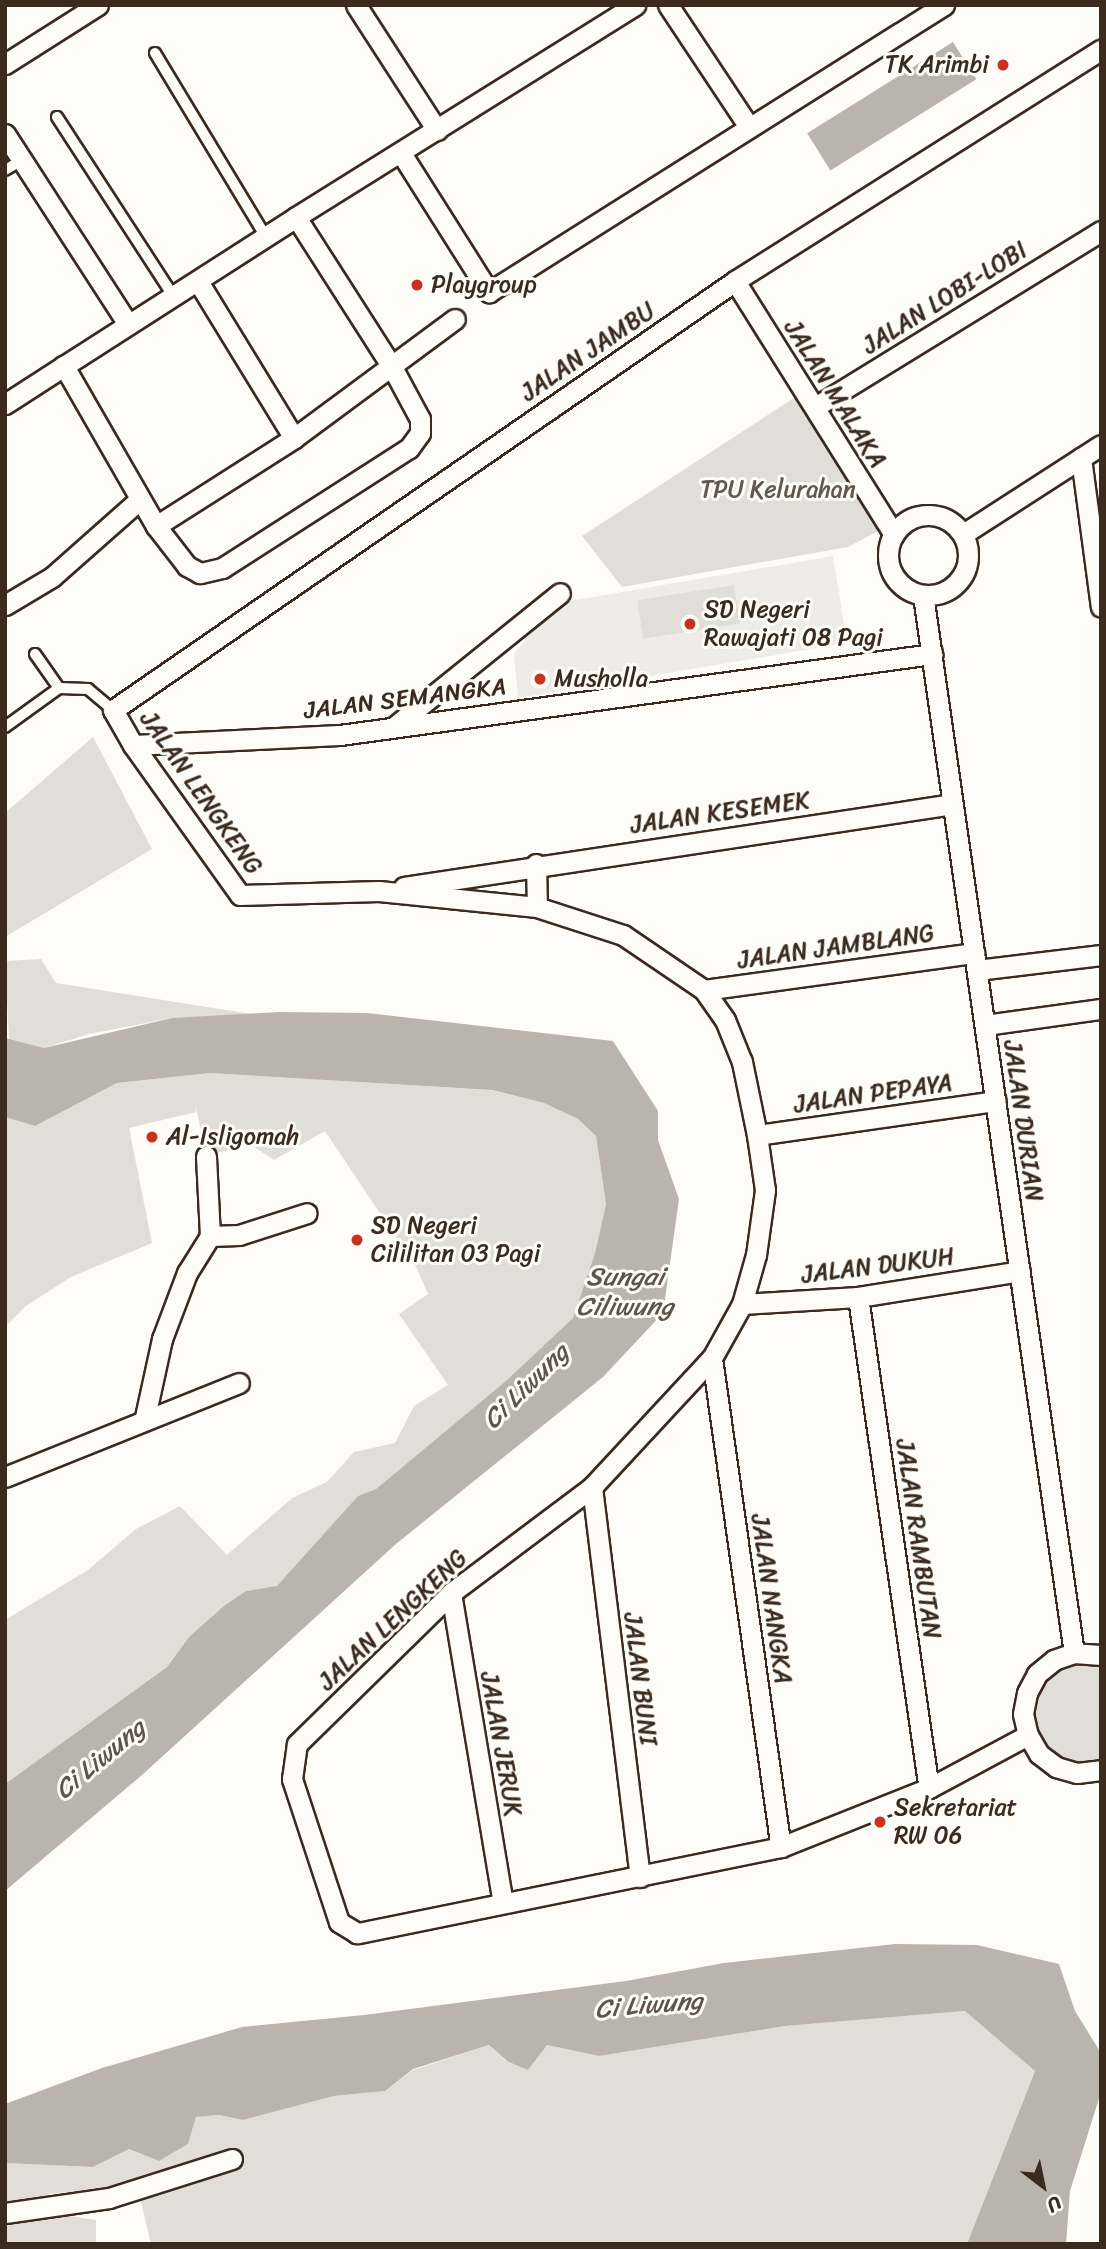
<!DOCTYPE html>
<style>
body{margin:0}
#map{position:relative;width:1106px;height:2249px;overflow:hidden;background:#fdfcf7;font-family:Sriracha,sans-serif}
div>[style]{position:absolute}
.built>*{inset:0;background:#efece7}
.green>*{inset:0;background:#e1ded7;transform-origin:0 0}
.water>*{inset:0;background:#bbb4ad;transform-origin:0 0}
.roads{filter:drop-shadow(2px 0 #3b2a1e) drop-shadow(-2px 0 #3b2a1e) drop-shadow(0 2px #3b2a1e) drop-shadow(0 -2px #3b2a1e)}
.lane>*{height:10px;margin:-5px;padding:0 5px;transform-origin:5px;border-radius:5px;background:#fdfcf7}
.street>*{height:19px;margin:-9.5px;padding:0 9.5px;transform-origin:9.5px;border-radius:9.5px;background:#fdfcf7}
.street>.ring{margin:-9.5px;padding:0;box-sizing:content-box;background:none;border:19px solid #fdfcf7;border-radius:50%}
.dots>*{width:19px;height:19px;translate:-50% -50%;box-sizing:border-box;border:4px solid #fdfcf7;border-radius:50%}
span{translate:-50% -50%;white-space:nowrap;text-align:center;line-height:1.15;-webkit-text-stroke:6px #fdfcf7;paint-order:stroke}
.poi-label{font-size:24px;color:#3b2a1e}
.right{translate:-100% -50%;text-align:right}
.left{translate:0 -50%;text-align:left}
.street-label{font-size:24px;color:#3b2a1e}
.park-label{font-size:24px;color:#64574c}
.water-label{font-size:26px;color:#615349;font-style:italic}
.frame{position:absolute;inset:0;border:7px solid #3b2a1e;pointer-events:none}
.north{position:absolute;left:1008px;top:2151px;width:70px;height:70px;-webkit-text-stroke:5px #fdfcf7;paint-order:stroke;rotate:148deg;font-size:19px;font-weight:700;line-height:28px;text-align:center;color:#3b2a1e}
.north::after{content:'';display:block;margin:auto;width:24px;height:32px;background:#3b2a1e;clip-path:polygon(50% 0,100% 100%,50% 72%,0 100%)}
</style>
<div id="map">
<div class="built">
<i style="clip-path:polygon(833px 556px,847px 643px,518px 698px,514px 654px,552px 604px)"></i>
</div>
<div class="green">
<i style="clip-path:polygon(797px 396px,882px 529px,848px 547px,622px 587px,582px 536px)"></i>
<i style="left:734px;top:585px;width:39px;height:98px;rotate:81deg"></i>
<i style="clip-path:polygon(93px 737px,152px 849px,5px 937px,5px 813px)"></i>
<i style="clip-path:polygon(41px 959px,56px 983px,257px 1015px,172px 1018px,89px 1034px,44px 1048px,9px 1041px,5px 961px)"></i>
<i style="clip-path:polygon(210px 1073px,490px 1090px,544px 1103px,578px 1119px,596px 1136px,606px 1204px,595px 1253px,573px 1318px,507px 1380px,376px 1489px,358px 1496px,277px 1587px,246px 1591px,189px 1637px,167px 1667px,5px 1784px,5px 1620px,88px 1570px,136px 1529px,180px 1506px,227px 1555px,292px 1498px,327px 1482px,354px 1452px,395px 1443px,414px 1406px,448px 1385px,399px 1314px,428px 1294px,416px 1267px,325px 1131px,274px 1160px,250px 1144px,206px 1156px,195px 1103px,196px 1112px,129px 1128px,152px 1243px,71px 1277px,26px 1306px,5px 1327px,5px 1117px,35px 1126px,117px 1083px)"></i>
<i style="clip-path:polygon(1101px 1655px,1101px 1770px,1039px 1754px,1027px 1693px,1054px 1660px)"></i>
<i style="clip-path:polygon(966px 2011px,1035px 2071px,967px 2244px,151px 2244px,141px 2202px,91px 2190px,47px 2194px,41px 2212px,96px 2220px,96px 2244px,5px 2244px,5px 2163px,93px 2167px,129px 2149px,159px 2161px,188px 2144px,196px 2117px,219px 2115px,243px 2120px,334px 2096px,385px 2091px,413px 2070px,489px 2045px,506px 2061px,547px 2045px,599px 2056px,785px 2026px)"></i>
</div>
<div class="water">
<i style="left:953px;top:42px;width:44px;height:172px;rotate:58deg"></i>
<i style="clip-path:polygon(279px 1012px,367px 1013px,613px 1041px,658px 1111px,658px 1140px,679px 1199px,663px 1313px,603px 1377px,396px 1544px,142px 1775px,5px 1891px,5px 1784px,167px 1667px,189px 1637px,224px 1606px,246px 1591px,277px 1586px,358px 1496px,376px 1489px,507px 1380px,573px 1318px,595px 1253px,606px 1204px,596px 1136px,578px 1119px,544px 1103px,492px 1090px,210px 1073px,117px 1083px,35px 1126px,5px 1117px,5px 1038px,44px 1048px,172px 1018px)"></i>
<i style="clip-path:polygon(895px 1944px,977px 1945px,1059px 1964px,1075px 2011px,1101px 2053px,1101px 2092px,1070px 2191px,1066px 2244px,967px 2244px,1035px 2071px,965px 2011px,785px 2026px,599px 2056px,547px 2045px,528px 2070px,507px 2061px,489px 2045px,413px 2069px,385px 2091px,334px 2096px,243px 2120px,219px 2115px,196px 2117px,188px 2144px,159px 2161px,129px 2149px,93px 2167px,5px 2163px,5px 2104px,102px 2068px,242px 2027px,364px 2015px,626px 1981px,724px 1963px)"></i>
</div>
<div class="roads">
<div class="lane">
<i style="left:155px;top:53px;width:215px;rotate:58.9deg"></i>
<i style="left:57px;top:117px;width:215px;rotate:57deg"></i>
<i style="left:5px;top:170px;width:20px;rotate:-30deg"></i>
<i style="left:35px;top:654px;width:42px;rotate:54.8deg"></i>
<i style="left:5px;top:727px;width:67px;rotate:-35.8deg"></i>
<i style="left:59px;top:688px;width:29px;rotate:2deg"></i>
<i style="left:88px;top:689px;width:33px;rotate:40deg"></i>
</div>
<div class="street">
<i style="left:356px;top:5px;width:149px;rotate:57.1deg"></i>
<i style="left:668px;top:5px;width:146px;rotate:56.4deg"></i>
<i style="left:5px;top:64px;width:110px;rotate:-32.4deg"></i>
<i style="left:5px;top:134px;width:226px;rotate:57.1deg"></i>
<i style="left:401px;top:153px;width:165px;rotate:57.7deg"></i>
<i style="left:489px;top:292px;width:538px;rotate:-32.24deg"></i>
<i style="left:296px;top:217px;width:178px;rotate:57.4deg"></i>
<i style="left:392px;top:367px;width:59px;rotate:61.7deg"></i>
<i style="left:420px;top:419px;width:14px;rotate:90deg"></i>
<i style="left:420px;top:433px;width:19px;rotate:126deg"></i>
<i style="left:409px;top:448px;width:222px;rotate:147.3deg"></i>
<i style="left:222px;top:568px;width:23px;rotate:167deg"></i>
<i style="left:200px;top:573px;width:15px;rotate:-152deg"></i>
<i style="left:187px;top:566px;width:51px;rotate:-127.8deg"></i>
<i style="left:156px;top:526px;width:185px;rotate:-119.9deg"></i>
<i style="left:64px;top:366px;width:276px;rotate:-32.7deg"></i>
<i style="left:296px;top:217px;width:400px;rotate:-32deg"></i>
<i style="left:735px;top:281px;width:299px;rotate:57.9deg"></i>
<i style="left:199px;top:283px;width:182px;rotate:58.5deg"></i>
<i style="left:5px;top:404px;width:70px;rotate:-32.8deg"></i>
<i style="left:815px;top:407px;width:336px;rotate:-31.6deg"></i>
<i style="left:1081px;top:458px;width:150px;rotate:82.4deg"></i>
<i class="ring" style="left:888px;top:515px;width:61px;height:61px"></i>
<i style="left:156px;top:526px;width:164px;rotate:-32.5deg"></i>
<i style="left:294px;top:438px;width:200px;rotate:-36.5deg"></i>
<i style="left:963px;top:534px;width:164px;rotate:-32.8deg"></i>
<i style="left:923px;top:595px;width:1069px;rotate:81.88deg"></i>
<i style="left:5px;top:605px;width:55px;rotate:-30.8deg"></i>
<i style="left:52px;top:577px;width:116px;rotate:-41.5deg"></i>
<i style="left:394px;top:727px;width:213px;rotate:-38.9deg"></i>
<i style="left:133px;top:745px;width:207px;rotate:-2.8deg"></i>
<i style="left:340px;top:735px;width:598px;rotate:-7.79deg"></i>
<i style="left:536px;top:864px;width:43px;rotate:88.7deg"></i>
<i style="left:404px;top:887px;width:555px;rotate:-8.6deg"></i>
<i style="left:977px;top:970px;width:125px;rotate:-6.9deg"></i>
<i style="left:704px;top:990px;width:273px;rotate:-7.8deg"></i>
<i style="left:985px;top:1025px;width:117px;rotate:-7.9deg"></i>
<i style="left:757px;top:1135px;width:241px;rotate:-8.1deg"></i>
<i style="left:210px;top:1236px;width:29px;rotate:-2deg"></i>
<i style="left:239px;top:1235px;width:71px;rotate:-17.9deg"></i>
<i style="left:858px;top:1297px;width:496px;rotate:81.8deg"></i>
<i style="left:742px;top:1304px;width:116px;rotate:-3.5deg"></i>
<i style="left:858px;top:1297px;width:164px;rotate:-9.1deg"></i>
<i style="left:712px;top:1358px;width:494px;rotate:82deg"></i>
<i style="left:145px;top:1417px;width:80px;rotate:-77.7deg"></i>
<i style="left:162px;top:1339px;width:71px;rotate:-69.3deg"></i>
<i style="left:187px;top:1273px;width:44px;rotate:-58.1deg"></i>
<i style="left:210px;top:1236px;width:80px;rotate:-92.9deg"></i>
<i style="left:5px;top:1477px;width:252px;rotate:-21.9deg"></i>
<i style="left:592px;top:1487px;width:393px;rotate:83deg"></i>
<i style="left:451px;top:1593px;width:314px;rotate:80.5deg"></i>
<i style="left:1101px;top:1655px;width:27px;rotate:-176deg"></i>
<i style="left:1074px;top:1653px;width:21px;rotate:161deg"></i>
<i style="left:1054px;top:1660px;width:22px;rotate:141deg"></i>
<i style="left:1037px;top:1674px;width:21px;rotate:118deg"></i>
<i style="left:1027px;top:1693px;width:21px;rotate:101deg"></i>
<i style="left:1023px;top:1714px;width:22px;rotate:77deg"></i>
<i style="left:1028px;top:1735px;width:22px;rotate:60deg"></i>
<i style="left:1039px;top:1754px;width:21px;rotate:37deg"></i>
<i style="left:1056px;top:1767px;width:22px;rotate:16deg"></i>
<i style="left:1077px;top:1773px;width:24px;rotate:-7deg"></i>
<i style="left:1028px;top:1735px;width:112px;rotate:151.8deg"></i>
<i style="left:929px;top:1788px;width:159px;rotate:158.3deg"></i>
<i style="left:781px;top:1847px;width:433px;rotate:168.5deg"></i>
<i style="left:357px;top:1933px;width:21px;rotate:-149deg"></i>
<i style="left:339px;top:1922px;width:151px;rotate:-108.2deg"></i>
<i style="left:292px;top:1779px;width:35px;rotate:-82deg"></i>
<i style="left:297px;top:1744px;width:216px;rotate:-44.4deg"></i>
<i style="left:451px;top:1593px;width:176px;rotate:-36.9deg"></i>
<i style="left:592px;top:1487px;width:176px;rotate:-47.1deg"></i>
<i style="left:712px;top:1358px;width:62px;rotate:-60.9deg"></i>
<i style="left:742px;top:1304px;width:51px;rotate:-74.1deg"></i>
<i style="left:756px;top:1255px;width:66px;rotate:-82.1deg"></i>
<i style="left:765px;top:1190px;width:56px;rotate:-98.3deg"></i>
<i style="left:757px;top:1135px;width:75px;rotate:-101.6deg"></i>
<i style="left:742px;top:1062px;width:45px;rotate:-112deg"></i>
<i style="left:725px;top:1020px;width:37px;rotate:-125deg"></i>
<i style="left:704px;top:990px;width:98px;rotate:-145.8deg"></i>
<i style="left:623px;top:935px;width:90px;rotate:-162deg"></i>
<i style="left:537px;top:907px;width:159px;rotate:-174.2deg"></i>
<i style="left:379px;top:891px;width:139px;rotate:178.4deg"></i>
<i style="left:240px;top:895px;width:184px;rotate:-125.5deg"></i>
<i style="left:133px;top:745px;width:40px;rotate:-119.7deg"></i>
<i style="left:113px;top:710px;width:756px;rotate:-34.59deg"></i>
<i style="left:735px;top:281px;width:433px;rotate:-32.3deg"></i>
<i style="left:5px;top:2213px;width:105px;rotate:-8.2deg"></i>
<i style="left:109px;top:2198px;width:129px;rotate:-17.6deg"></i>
</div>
</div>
<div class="dots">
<i style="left:1003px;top:65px;background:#c8321e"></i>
<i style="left:417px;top:285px;background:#c8321e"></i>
<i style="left:690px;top:624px;background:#c8321e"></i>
<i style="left:540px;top:679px;background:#c8321e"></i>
<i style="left:152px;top:1137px;background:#c8321e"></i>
<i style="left:357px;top:1240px;background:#c8321e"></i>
<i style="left:880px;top:1822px;background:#c8321e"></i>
</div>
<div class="poi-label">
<span class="right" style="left:989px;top:65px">TK Arimbi</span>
<span class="left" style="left:431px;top:285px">Playgroup</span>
<span class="left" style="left:704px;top:624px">SD Negeri<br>Rawajati 08 Pagi</span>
<span class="left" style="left:554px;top:679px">Musholla</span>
<span class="left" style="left:166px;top:1137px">Al-Isligomah</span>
<span class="left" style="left:371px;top:1240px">SD Negeri<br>Cililitan 03 Pagi</span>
<span class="left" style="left:894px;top:1822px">Sekretariat<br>RW 06</span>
</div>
<div class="street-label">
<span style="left:945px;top:298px;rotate:-32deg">JALAN LOBI-LOBI</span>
<span style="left:588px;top:352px;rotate:-34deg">JALAN JAMBU</span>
<span style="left:835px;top:394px;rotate:58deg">JALAN MALAKA</span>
<span style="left:405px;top:699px;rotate:-7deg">JALAN SEMANGKA</span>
<span style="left:201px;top:793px;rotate:55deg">JALAN LENGKENG</span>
<span style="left:720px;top:813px;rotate:-8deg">JALAN KESEMEK</span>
<span style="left:836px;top:947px;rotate:-8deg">JALAN JAMBLANG</span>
<span style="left:873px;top:1094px;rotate:-8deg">JALAN PEPAYA</span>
<span style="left:1023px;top:1121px;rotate:82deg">JALAN DURIAN</span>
<span style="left:878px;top:1266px;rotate:-7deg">JALAN DUKUH</span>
<span style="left:918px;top:1539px;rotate:82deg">JALAN RAMBUTAN</span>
<span style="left:771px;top:1599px;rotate:82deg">JALAN NANGKA</span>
<span style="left:393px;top:1620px;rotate:-43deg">JALAN LENGKENG</span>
<span style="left:640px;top:1679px;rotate:83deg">JALAN BUNI</span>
<span style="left:501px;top:1744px;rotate:80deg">JALAN JERUK</span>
</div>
<div class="park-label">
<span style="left:778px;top:490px">TPU Kelurahan</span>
</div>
<div class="water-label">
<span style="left:625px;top:1292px">Sungai<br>Ciliwung</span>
<span style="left:526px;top:1386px;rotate:-45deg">Ci Liwung</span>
<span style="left:100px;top:1759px;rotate:-40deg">Ci Liwung</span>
<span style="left:649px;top:2005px;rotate:-5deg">Ci Liwung</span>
</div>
<div class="frame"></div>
<div class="north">U</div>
</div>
